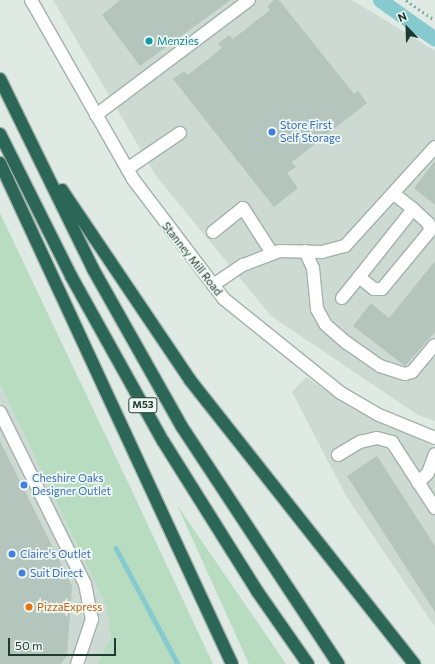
<!DOCTYPE html>
<style>
body{margin:0}
#map{position:relative;width:435px;height:664px;overflow:hidden;background:#dfeae5;font-family:Commissioner,sans-serif}
div>[style]{position:absolute}
.built>*{inset:0;background:#cddad3}
.green>*{inset:0;background:#b7dcbf}
.stream>*{height:4.5px;margin:-2.25px;padding:0 2.25px;transform-origin:2.25px;border-radius:2.25px;background:#86cad0}
.canal>*{height:15px;margin:-7.5px;padding:0 7.5px;transform-origin:7.5px;border-radius:7.5px;background:#86cad0}
.building>*{inset:0;background:#b4c5bd}
.path>*{height:2.5px;margin-top:-1.25px;transform-origin:0;background:repeating-linear-gradient(90deg,#7fae9c 0 2px,transparent 0 5px)}
.roads{filter:drop-shadow(1px 0 #a2b2ac) drop-shadow(-1px 0 #a2b2ac) drop-shadow(0 1px #a2b2ac) drop-shadow(0 -1px #a2b2ac)}
.minor>*{height:12px;margin:-6px;padding:0 6px;transform-origin:6px;border-radius:6px;background:#fff}
.highway>*{height:12px;margin:-6px;padding:0 6px;transform-origin:6px;border-radius:6px;background:#2c6657}
.dots>*{width:11px;height:11px;translate:-50% -50%;box-sizing:border-box;border:2px solid #eff7f3;border-radius:50%}
span{translate:-50% -50%;white-space:nowrap;text-align:center;line-height:1.15;-webkit-text-stroke:3.5px #eff7f3;paint-order:stroke}
.shield-label span{padding:1px 3px;background:#eff7f3;border:1px solid;border-radius:3px;-webkit-text-stroke-width:0}
.shield-label{font-size:10px;color:#203a32;font-weight:700}
.culture-label{font-size:11px;color:#0d838f}
.left{translate:0 -50%;text-align:left}
.shop-label{font-size:11px;color:#366cbe}
.street-label{font-size:11px;color:#203a32}
.food-label{font-size:11px;color:#c56008}
.north{position:absolute;left:387px;top:8px;width:40px;height:40px;-webkit-text-stroke:3px #eff7f3;paint-order:stroke;rotate:337deg;font-size:11px;font-weight:700;line-height:16px;text-align:center;color:#203a32}
.north::after{content:'';display:block;margin:auto;width:14px;height:18px;background:#203a32;clip-path:polygon(50% 0,100% 100%,50% 72%,0 100%)}
.scale{position:absolute;left:8px;top:638px;width:108px;height:18px;box-sizing:border-box;border:2px solid #203a32;border-top:0;padding-left:5px;font-size:12px;line-height:14px;white-space:nowrap;color:#203a32;-webkit-text-stroke:3px #eff7f3;paint-order:stroke}
</style>
<div id="map">
<div class="built">
<i style="clip-path:polygon(53px 0,352px 0,435px 51px,435px 421px,418px 415px,271px 316px,156px 176px)"></i>
<i style="clip-path:polygon(306px 377px,350px 407px,435px 447px,435px 627px,346px 496px,292px 392px)"></i>
<i style="clip-path:polygon(0 384px,106px 605px,111px 637px,97px 664px,0 664px)"></i>
</div>
<div class="green">
<i style="clip-path:polygon(0 213px,132px 491px,213px 664px,97px 664px,111px 637px,106px 605px,0 384px)"></i>
<i style="clip-path:polygon(177px 505px,284px 661px,286px 664px,249px 664px)"></i>
</div>
<div class="stream">
<i style="left:116px;top:548px;width:132px;rotate:61.9deg"></i>
</div>
<div class="canal">
<i style="left:380px;top:0;width:67px;rotate:35.3deg"></i>
</div>
<div class="building">
<i style="clip-path:polygon(120px 0,231px 0,140px 66px,102px 15px)"></i>
<i style="clip-path:polygon(274px 0,279px 0,354px 94px,358px 91px,367px 103px,292px 162px,296px 167px,287px 173px,298px 188px,274px 207px,173px 79px,184px 71px,188px 75px,222px 48px,218px 44px,229px 35px,233px 39px,270px 10px,267px 6px)"></i>
<i style="clip-path:polygon(435px 161px,435px 205px,414px 188px)"></i>
<i style="clip-path:polygon(435px 261px,435px 332px,405px 366px,353px 326px,371px 303px,389px 318px)"></i>
<i style="clip-path:polygon(0 441px,72px 586px,67px 655px,61px 664px,0 664px)"></i>
<i style="clip-path:polygon(377px 456px,435px 546px,435px 612px,347px 476px)"></i>
</div>
<div class="path">
<i style="left:406px;top:0;width:35px;rotate:35deg"></i>
</div>
<div class="roads">
<div class="minor">
<i style="left:31px;top:0;width:206px;rotate:60.3deg"></i>
<i style="left:133px;top:179px;width:151px;rotate:52.8deg"></i>
<i style="left:224px;top:299px;width:150px;rotate:38.8deg"></i>
<i style="left:341px;top:393px;width:44px;rotate:30.1deg"></i>
<i style="left:379px;top:415px;width:61px;rotate:22.3deg"></i>
<i style="left:96px;top:115px;width:191px;rotate:-36.9deg"></i>
<i style="left:127px;top:169px;width:64px;rotate:-34.2deg"></i>
<i style="left:394px;top:194px;width:24px;rotate:38deg"></i>
<i style="left:413px;top:209px;width:22px;rotate:43deg"></i>
<i style="left:429px;top:224px;width:7px;rotate:82deg"></i>
<i style="left:430px;top:231px;width:75px;rotate:129.6deg"></i>
<i style="left:382px;top:289px;width:8px;rotate:180deg"></i>
<i style="left:374px;top:289px;width:19px;rotate:-141deg"></i>
<i style="left:359px;top:277px;width:87px;rotate:-51.5deg"></i>
<i style="left:213px;top:232px;width:38px;rotate:-39deg"></i>
<i style="left:243px;top:208px;width:54px;rotate:57.2deg"></i>
<i style="left:305px;top:251px;width:19px;rotate:65deg"></i>
<i style="left:313px;top:268px;width:41px;rotate:84.4deg"></i>
<i style="left:317px;top:309px;width:18px;rotate:61deg"></i>
<i style="left:326px;top:325px;width:28px;rotate:41deg"></i>
<i style="left:347px;top:343px;width:40px;rotate:34.9deg"></i>
<i style="left:380px;top:366px;width:26px;rotate:18deg"></i>
<i style="left:405px;top:374px;width:7px;rotate:-16deg"></i>
<i style="left:412px;top:372px;width:35px;rotate:-50deg"></i>
<i style="left:213px;top:285px;width:36px;rotate:-34deg"></i>
<i style="left:243px;top:265px;width:39px;rotate:-21deg"></i>
<i style="left:279px;top:251px;width:43px;rotate:1.3deg"></i>
<i style="left:322px;top:252px;width:24px;rotate:-15deg"></i>
<i style="left:345px;top:246px;width:134px;rotate:-47.7deg"></i>
<i style="left:342px;top:298px;width:27px;rotate:-51deg"></i>
<i style="left:0;top:412px;width:192px;rotate:63.7deg"></i>
<i style="left:85px;top:584px;width:36px;rotate:79deg"></i>
<i style="left:92px;top:619px;width:47px;rotate:108.4deg"></i>
<i style="left:338px;top:455px;width:26px;rotate:-31deg"></i>
<i style="left:360px;top:442px;width:17px;rotate:-13deg"></i>
<i style="left:377px;top:438px;width:16px;rotate:15deg"></i>
<i style="left:392px;top:442px;width:79px;rotate:56.9deg"></i>
<i style="left:418px;top:483px;width:14px;rotate:-45deg"></i>
<i style="left:428px;top:473px;width:20px;rotate:-70deg"></i>
</div>
<div class="highway">
<i style="left:0;top:79px;width:212px;rotate:63.9deg"></i>
<i style="left:93px;top:269px;width:181px;rotate:60.6deg"></i>
<i style="left:182px;top:427px;width:284px;rotate:56.6deg"></i>
<i style="left:0;top:134px;width:159px;rotate:63.4deg"></i>
<i style="left:71px;top:276px;width:189px;rotate:60.9deg"></i>
<i style="left:163px;top:441px;width:177px;rotate:57.9deg"></i>
<i style="left:257px;top:591px;width:89px;rotate:55.1deg"></i>
<i style="left:0;top:163px;width:552px;rotate:65.15deg"></i>
<i style="left:62px;top:190px;width:229px;rotate:56deg"></i>
<i style="left:190px;top:380px;width:362px;rotate:51.7deg"></i>
</div>
</div>
<div class="dots">
<i style="left:149px;top:41px;background:#0f9aa8"></i>
<i style="left:272px;top:132px;background:#3f7fe0"></i>
<i style="left:24px;top:485px;background:#3f7fe0"></i>
<i style="left:12px;top:554px;background:#3f7fe0"></i>
<i style="left:22px;top:573px;background:#3f7fe0"></i>
<i style="left:29px;top:607px;background:#e8710a"></i>
</div>
<div class="shield-label">
<span style="left:143px;top:405px">M53</span>
</div>
<div class="culture-label">
<span class="left" style="left:157px;top:41px">Menzies</span>
</div>
<div class="shop-label">
<span class="left" style="left:280px;top:132px">Store First<br>Self Storage</span>
<span class="left" style="left:32px;top:485px">Cheshire Oaks<br>Designer Outlet</span>
<span class="left" style="left:20px;top:554px">Claire's Outlet</span>
<span class="left" style="left:30px;top:573px">Suit Direct</span>
</div>
<div class="street-label">
<span style="left:192px;top:259px;rotate:52deg">Stanney Mill Road</span>
</div>
<div class="food-label">
<span class="left" style="left:37px;top:607px">PizzaExpress</span>
</div>
<div class="north">N</div>
<div class="scale">50 m</div>
</div>
